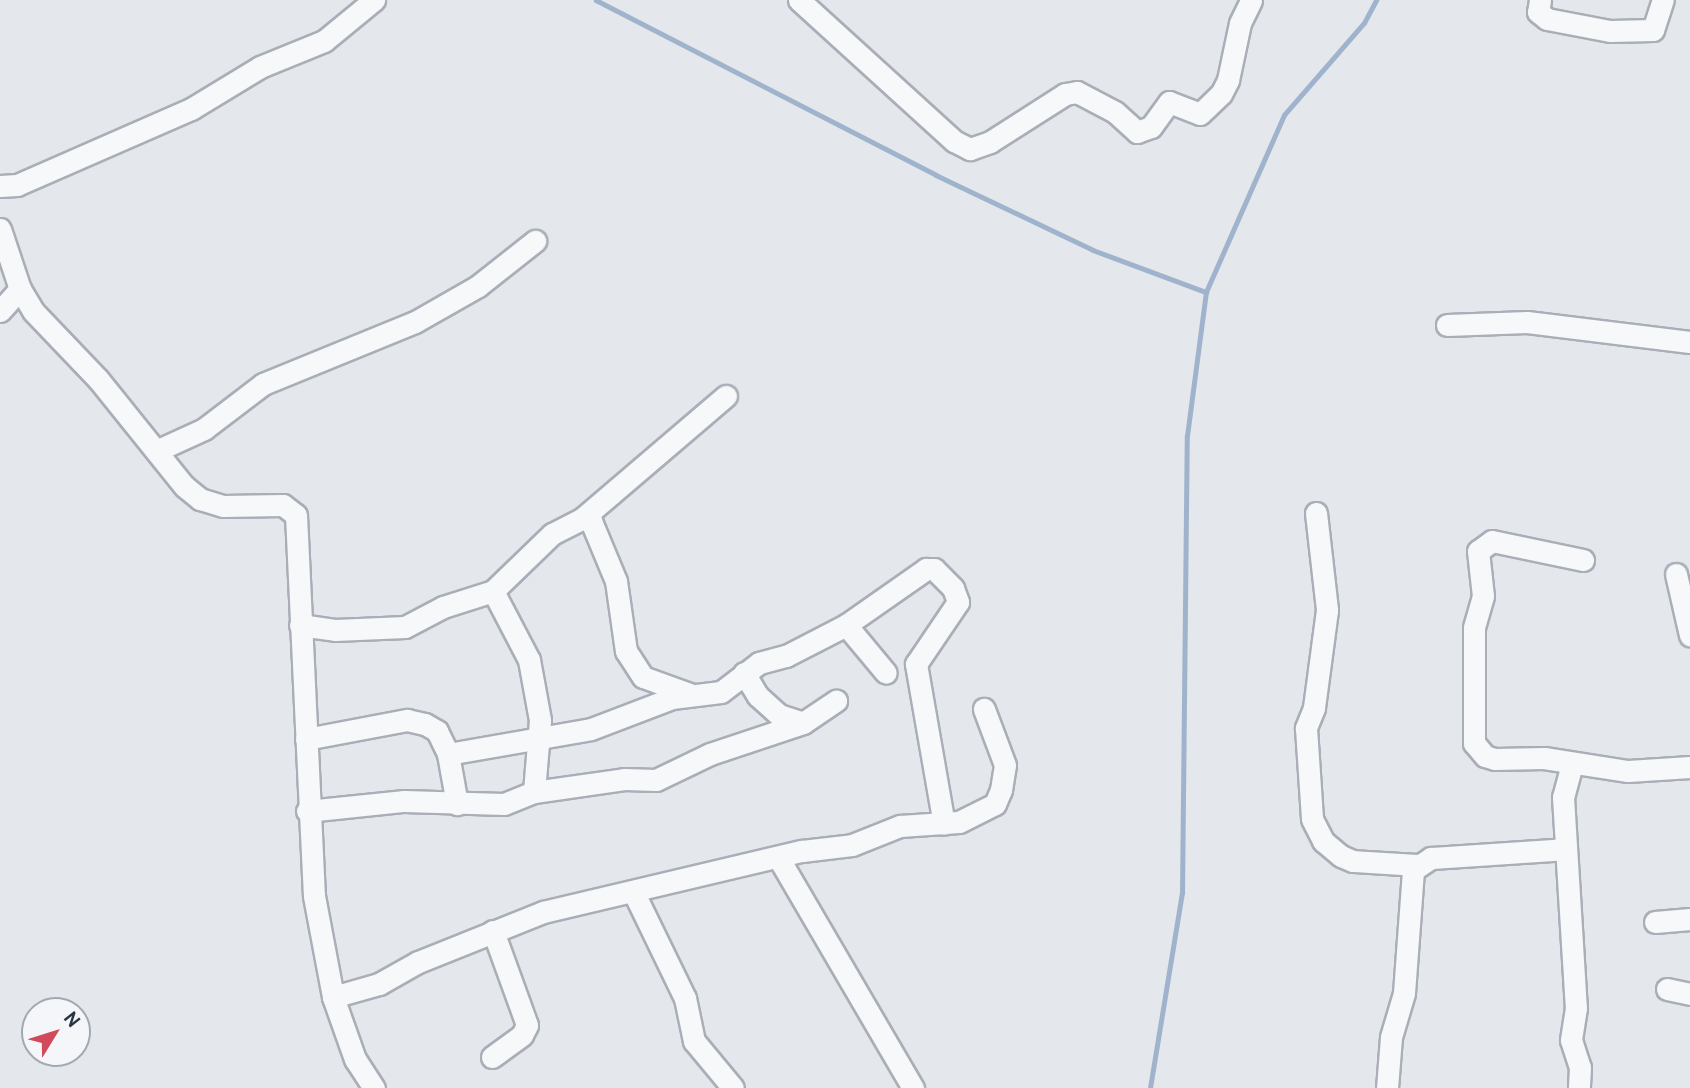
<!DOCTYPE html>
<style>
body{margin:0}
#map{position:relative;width:1690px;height:1088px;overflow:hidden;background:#e4e7ec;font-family:Overpass,sans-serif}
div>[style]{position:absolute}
.stream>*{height:4.5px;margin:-2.25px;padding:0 2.25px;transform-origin:2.25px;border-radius:2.25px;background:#9fb4cc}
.roads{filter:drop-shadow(2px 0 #a9aeb7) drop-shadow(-2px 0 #a9aeb7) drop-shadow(0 2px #a9aeb7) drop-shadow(0 -2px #a9aeb7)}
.minor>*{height:21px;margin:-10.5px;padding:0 10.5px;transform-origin:10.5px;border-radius:10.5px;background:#f7f8fa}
span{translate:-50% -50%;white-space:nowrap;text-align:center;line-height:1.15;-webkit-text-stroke:6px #f4f6f9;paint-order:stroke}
.north{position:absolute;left:21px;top:997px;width:70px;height:70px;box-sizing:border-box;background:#f4f6f9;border:2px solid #a4a8b1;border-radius:50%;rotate:52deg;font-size:19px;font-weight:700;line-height:28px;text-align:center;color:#2b3445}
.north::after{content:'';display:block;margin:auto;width:24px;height:32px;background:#d1495b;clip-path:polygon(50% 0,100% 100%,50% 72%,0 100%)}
</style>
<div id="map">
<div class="stream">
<i style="left:596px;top:0;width:382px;rotate:27.2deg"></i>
<i style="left:936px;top:175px;width:174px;rotate:25.5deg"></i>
<i style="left:1093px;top:250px;width:121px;rotate:20.4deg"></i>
<i style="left:1150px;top:1088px;width:198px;rotate:-80.7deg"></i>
<i style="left:1182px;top:893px;width:457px;rotate:-89.4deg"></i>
<i style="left:1187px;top:436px;width:145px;rotate:-82.5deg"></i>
<i style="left:1206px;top:292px;width:193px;rotate:-66.2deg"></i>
<i style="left:1284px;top:115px;width:122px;rotate:-49deg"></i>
<i style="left:1364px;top:23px;width:26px;rotate:-62deg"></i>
</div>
<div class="roads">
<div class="minor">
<i style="left:799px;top:0;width:210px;rotate:42.3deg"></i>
<i style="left:954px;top:141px;width:18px;rotate:27deg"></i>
<i style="left:970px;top:149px;width:21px;rotate:-19deg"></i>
<i style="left:990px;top:142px;width:89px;rotate:-32.6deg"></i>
<i style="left:1065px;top:94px;width:12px;rotate:-9deg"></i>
<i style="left:1077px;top:92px;width:43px;rotate:27.8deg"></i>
<i style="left:1115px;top:112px;width:30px;rotate:42deg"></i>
<i style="left:1137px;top:132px;width:15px;rotate:-20deg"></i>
<i style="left:1151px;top:127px;width:31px;rotate:-54deg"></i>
<i style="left:1169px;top:102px;width:33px;rotate:21deg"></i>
<i style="left:1200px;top:114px;width:29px;rotate:-44deg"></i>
<i style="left:1221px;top:94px;width:16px;rotate:-63deg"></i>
<i style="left:1228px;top:80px;width:58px;rotate:-78.1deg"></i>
<i style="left:1240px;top:23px;width:25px;rotate:-64deg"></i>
<i style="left:1540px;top:0;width:12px;rotate:99deg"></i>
<i style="left:1538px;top:12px;width:11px;rotate:38deg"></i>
<i style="left:1547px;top:19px;width:64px;rotate:10.8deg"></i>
<i style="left:1610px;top:31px;width:43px;rotate:-1.3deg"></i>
<i style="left:1653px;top:30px;width:32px;rotate:-72deg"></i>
<i style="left:0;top:186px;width:17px;rotate:-3deg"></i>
<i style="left:17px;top:185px;width:190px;rotate:-23.6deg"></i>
<i style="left:191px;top:109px;width:81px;rotate:-31.3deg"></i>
<i style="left:260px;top:67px;width:69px;rotate:-22.1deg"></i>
<i style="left:324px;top:41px;width:65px;rotate:-39.4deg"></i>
<i style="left:0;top:229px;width:63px;rotate:71.6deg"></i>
<i style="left:20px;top:289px;width:26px;rotate:59deg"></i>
<i style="left:33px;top:311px;width:94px;rotate:46.3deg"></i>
<i style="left:98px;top:379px;width:137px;rotate:51.2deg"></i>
<i style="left:184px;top:486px;width:21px;rotate:39deg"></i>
<i style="left:200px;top:499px;width:24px;rotate:17deg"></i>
<i style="left:223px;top:506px;width:60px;rotate:-1deg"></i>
<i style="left:283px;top:505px;width:16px;rotate:38deg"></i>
<i style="left:296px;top:515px;width:381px;rotate:87.3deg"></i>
<i style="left:314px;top:896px;width:103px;rotate:79.3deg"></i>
<i style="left:333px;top:997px;width:66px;rotate:70.5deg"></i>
<i style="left:355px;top:1059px;width:35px;rotate:57deg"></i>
<i style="left:0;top:311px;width:30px;rotate:-48deg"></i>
<i style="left:1447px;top:325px;width:80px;rotate:-2.1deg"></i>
<i style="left:1527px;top:322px;width:164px;rotate:7deg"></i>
<i style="left:156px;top:451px;width:53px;rotate:-24.6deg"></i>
<i style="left:204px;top:429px;width:74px;rotate:-37.3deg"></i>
<i style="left:263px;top:384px;width:164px;rotate:-22.2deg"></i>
<i style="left:415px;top:322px;width:73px;rotate:-29.7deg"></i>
<i style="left:478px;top:286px;width:73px;rotate:-38.3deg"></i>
<i style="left:1316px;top:513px;width:98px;rotate:83.5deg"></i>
<i style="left:1327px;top:610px;width:99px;rotate:97.6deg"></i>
<i style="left:1314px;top:708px;width:22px;rotate:112deg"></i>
<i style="left:1306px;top:728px;width:91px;rotate:86.2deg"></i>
<i style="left:1312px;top:819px;width:25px;rotate:63deg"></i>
<i style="left:1323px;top:841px;width:23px;rotate:40deg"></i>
<i style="left:1341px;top:856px;width:13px;rotate:23deg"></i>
<i style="left:1353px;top:861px;width:66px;rotate:3.5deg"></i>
<i style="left:583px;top:518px;width:188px;rotate:-40.5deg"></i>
<i style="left:1583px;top:560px;width:93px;rotate:-168.2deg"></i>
<i style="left:1492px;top:541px;width:17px;rotate:144deg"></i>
<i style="left:1478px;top:551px;width:45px;rotate:83.7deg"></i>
<i style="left:1483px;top:596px;width:33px;rotate:106deg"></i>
<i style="left:1474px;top:628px;width:115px;rotate:90deg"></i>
<i style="left:1474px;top:743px;width:17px;rotate:50deg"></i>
<i style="left:1485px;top:756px;width:10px;rotate:17deg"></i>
<i style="left:1495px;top:759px;width:49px;rotate:-1.2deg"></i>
<i style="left:1544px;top:758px;width:85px;rotate:8.8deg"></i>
<i style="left:1628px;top:771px;width:62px;rotate:-3.7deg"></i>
<i style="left:1676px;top:574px;width:63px;rotate:77.1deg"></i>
<i style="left:493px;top:591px;width:78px;rotate:62.4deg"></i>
<i style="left:529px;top:660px;width:61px;rotate:79.6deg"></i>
<i style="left:540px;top:720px;width:72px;rotate:94.8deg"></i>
<i style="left:300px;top:625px;width:35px;rotate:8deg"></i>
<i style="left:335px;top:630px;width:70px;rotate:-2.5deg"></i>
<i style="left:405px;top:627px;width:43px;rotate:-27.8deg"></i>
<i style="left:443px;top:607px;width:52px;rotate:-17.7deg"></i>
<i style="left:493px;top:591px;width:82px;rotate:-44deg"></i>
<i style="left:552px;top:534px;width:35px;rotate:-27deg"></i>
<i style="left:583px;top:518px;width:9px;rotate:21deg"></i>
<i style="left:591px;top:521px;width:65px;rotate:67.4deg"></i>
<i style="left:616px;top:581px;width:71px;rotate:81.9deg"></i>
<i style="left:626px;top:651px;width:31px;rotate:57deg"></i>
<i style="left:643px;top:677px;width:50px;rotate:19.9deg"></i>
<i style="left:846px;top:625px;width:62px;rotate:50.2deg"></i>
<i style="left:744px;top:673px;width:27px;rotate:59deg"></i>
<i style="left:758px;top:696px;width:28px;rotate:42deg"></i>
<i style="left:779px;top:715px;width:25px;rotate:18deg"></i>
<i style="left:803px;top:723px;width:40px;rotate:-34deg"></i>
<i style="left:306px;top:739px;width:103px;rotate:-10.7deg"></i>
<i style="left:407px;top:720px;width:18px;rotate:13deg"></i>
<i style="left:425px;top:724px;width:14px;rotate:30deg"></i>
<i style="left:437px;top:731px;width:25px;rotate:64deg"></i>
<i style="left:448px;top:754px;width:51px;rotate:79.8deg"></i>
<i style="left:448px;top:754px;width:145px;rotate:-9.9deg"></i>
<i style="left:591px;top:729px;width:87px;rotate:-20.9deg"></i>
<i style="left:672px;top:698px;width:49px;rotate:-7deg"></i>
<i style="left:721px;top:692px;width:48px;rotate:-37.3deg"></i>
<i style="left:759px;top:663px;width:28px;rotate:-15deg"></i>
<i style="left:786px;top:656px;width:68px;rotate:-27.3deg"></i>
<i style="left:846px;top:625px;width:98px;rotate:-35deg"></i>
<i style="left:926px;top:569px;width:8px"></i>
<i style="left:934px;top:569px;width:27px;rotate:45deg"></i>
<i style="left:953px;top:588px;width:15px;rotate:70deg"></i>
<i style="left:958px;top:602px;width:75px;rotate:124.1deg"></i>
<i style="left:916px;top:664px;width:162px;rotate:80.1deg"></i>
<i style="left:1572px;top:764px;width:34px;rotate:105deg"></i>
<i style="left:1563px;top:797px;width:211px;rotate:86.5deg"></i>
<i style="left:1576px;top:1008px;width:32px;rotate:99deg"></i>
<i style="left:1571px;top:1040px;width:28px;rotate:72deg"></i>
<i style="left:1580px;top:1067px;width:21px;rotate:93deg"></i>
<i style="left:307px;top:811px;width:98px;rotate:-5.9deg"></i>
<i style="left:404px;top:801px;width:100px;rotate:1.7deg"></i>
<i style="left:504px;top:804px;width:32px;rotate:-22deg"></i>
<i style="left:534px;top:792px;width:91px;rotate:-8.2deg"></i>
<i style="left:624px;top:779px;width:32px;rotate:2deg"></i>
<i style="left:656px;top:780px;width:60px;rotate:-25.7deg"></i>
<i style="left:710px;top:754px;width:98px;rotate:-18.4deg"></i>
<i style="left:778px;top:857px;width:268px;rotate:59.7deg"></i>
<i style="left:633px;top:891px;width:119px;rotate:64.1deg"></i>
<i style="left:685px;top:998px;width:44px;rotate:78.2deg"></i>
<i style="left:694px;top:1041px;width:61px;rotate:50.3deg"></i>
<i style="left:1655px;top:922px;width:35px;rotate:-5deg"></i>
<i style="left:1667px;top:989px;width:24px;rotate:12deg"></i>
<i style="left:333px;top:997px;width:48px;rotate:-15.8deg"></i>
<i style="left:379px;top:984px;width:45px;rotate:-29.4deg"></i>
<i style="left:418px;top:962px;width:135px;rotate:-21.8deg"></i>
<i style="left:543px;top:912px;width:266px;rotate:-13.3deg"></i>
<i style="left:802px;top:851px;width:50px;rotate:-6.8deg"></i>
<i style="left:852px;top:845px;width:52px;rotate:-21.6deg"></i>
<i style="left:900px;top:826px;width:59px;rotate:-3.9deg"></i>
<i style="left:959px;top:822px;width:40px;rotate:-26.6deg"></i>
<i style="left:995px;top:804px;width:15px;rotate:-67deg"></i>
<i style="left:1001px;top:790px;width:25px;rotate:-81deg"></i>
<i style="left:1005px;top:765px;width:60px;rotate:-110.6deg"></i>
<i style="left:492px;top:1057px;width:37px;rotate:-36deg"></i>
<i style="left:522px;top:1035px;width:11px;rotate:-63deg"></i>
<i style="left:527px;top:1025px;width:100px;rotate:-109.9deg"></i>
<i style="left:1387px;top:1088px;width:51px;rotate:-85.5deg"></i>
<i style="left:1391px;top:1037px;width:46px;rotate:-73.5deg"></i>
<i style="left:1404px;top:993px;width:123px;rotate:-85.8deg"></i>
<i style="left:1413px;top:870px;width:22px;rotate:-34deg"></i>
<i style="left:1431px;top:858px;width:134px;rotate:-3.8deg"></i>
</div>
</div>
<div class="north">N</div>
</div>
